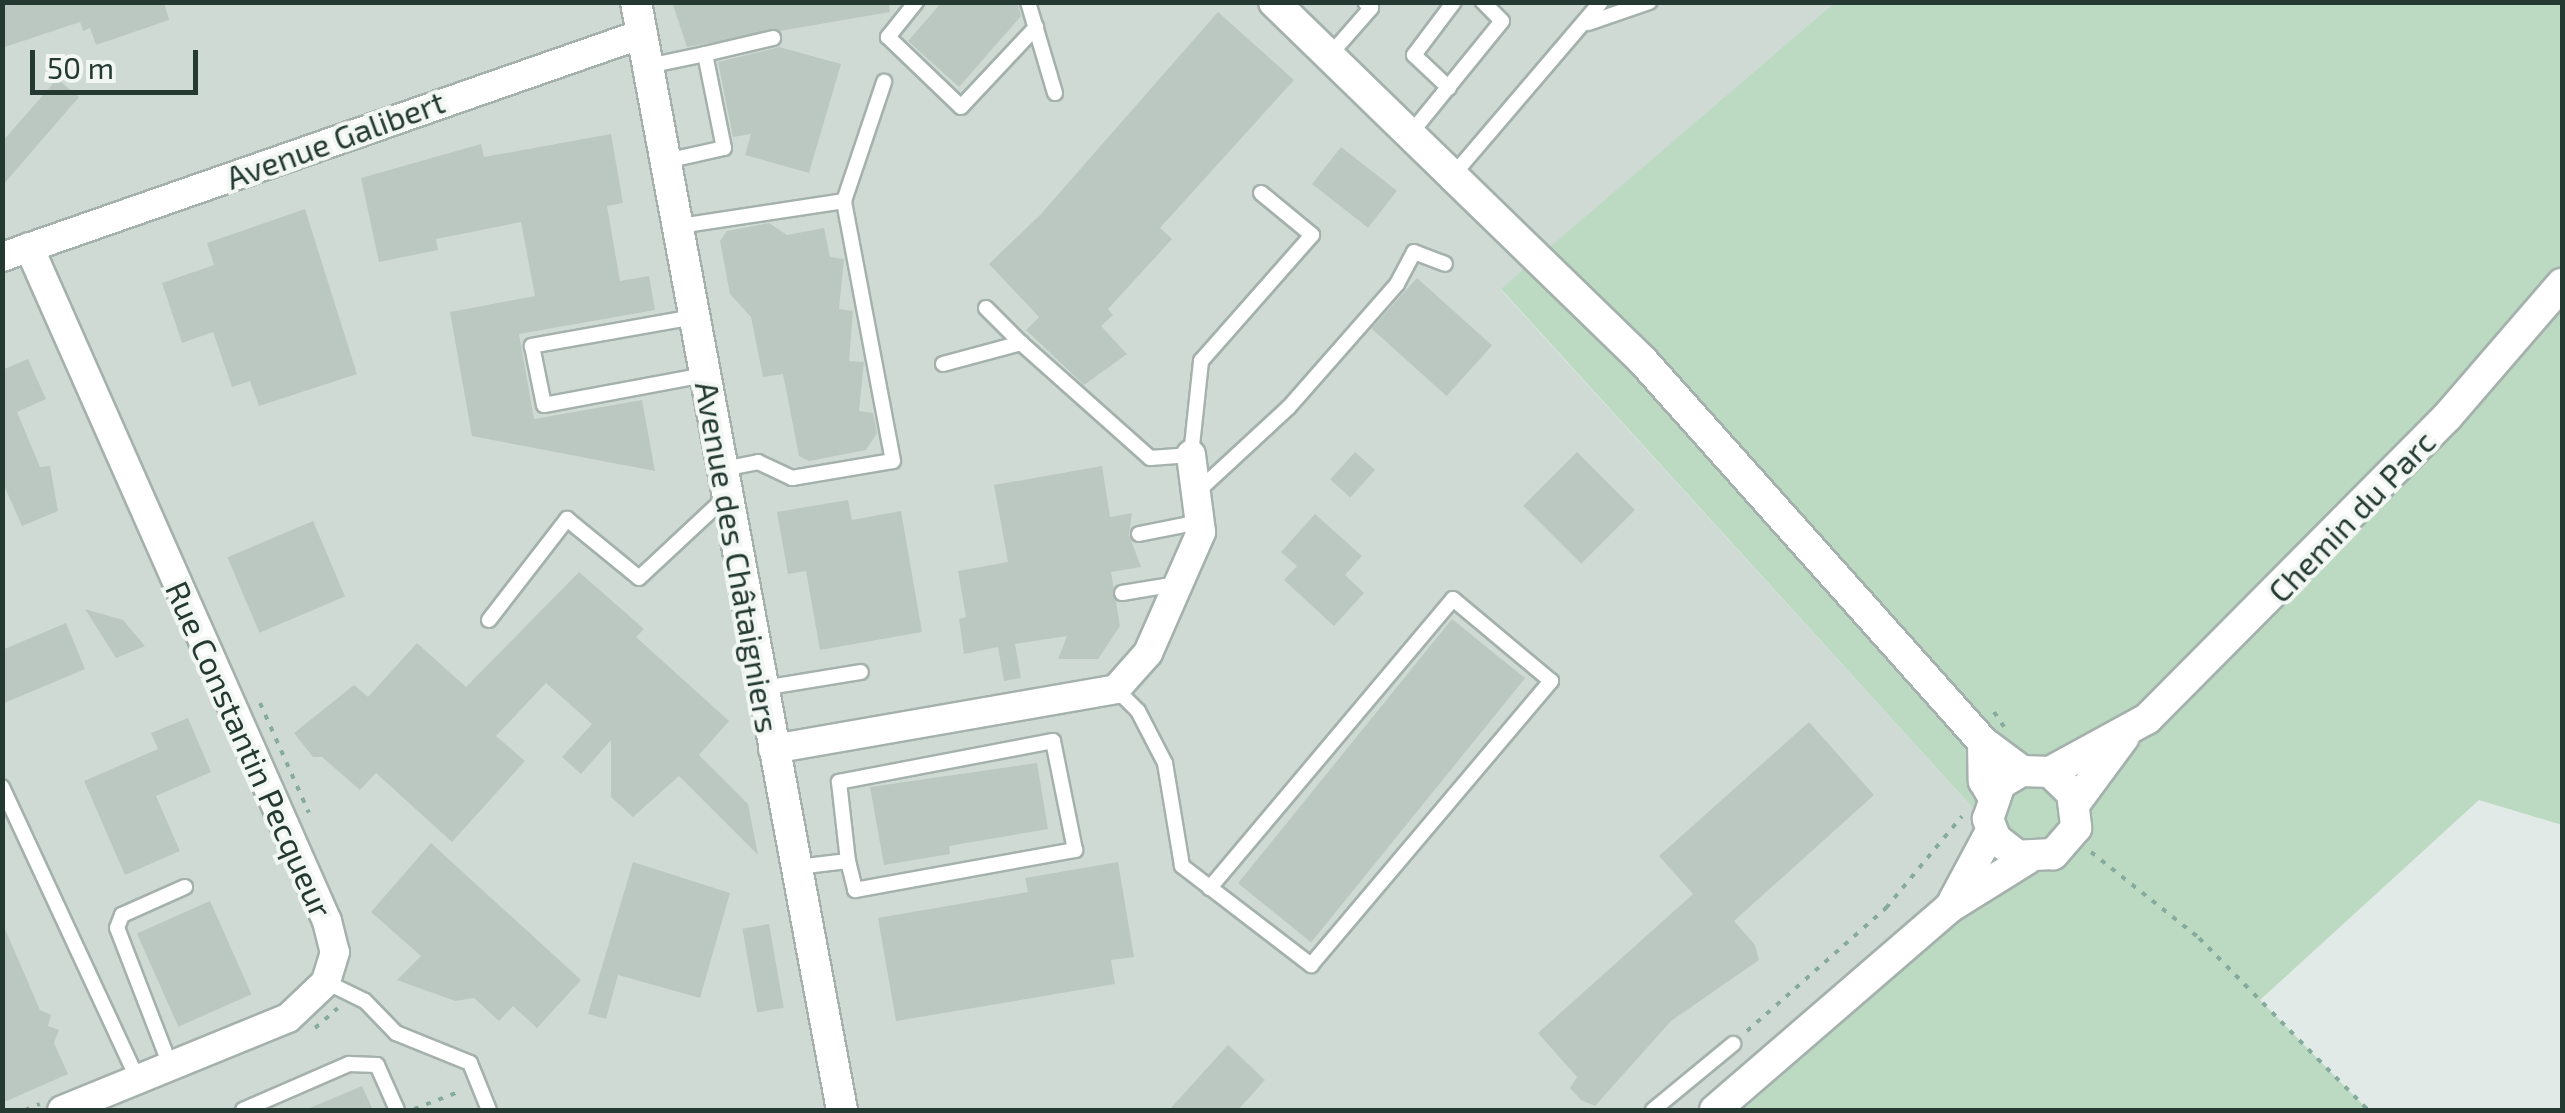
<!DOCTYPE html>
<meta charset="utf-8">
<style>
body{margin:0}
#map{position:relative;width:2565px;height:1113px;overflow:hidden;background:#e1eae6;font-family:"Exo 2",sans-serif}
div>[style]{position:absolute}
.built>*{inset:0;background:#d0dad5}
.green>*{inset:0;background:#bcdac2}
.building>*{inset:0;background:#bac8c1;transform-origin:0 0}
.path>*{height:4px;margin-top:-2px;transform-origin:0;background:repeating-linear-gradient(90deg,#85ab9c 0 5px,transparent 0 13px)}
.roads{filter:drop-shadow(2px 0 #a4b1ac) drop-shadow(-2px 0 #a4b1ac) drop-shadow(0 2px #a4b1ac) drop-shadow(0 -2px #a4b1ac)}
.service>*{height:14px;margin:-7px;padding:0 7px;transform-origin:7px;border-radius:7px;background:#fff}
.minor>*{height:28px;margin:-14px;padding:0 14px;transform-origin:14px;border-radius:14px;background:#fff}
.tertiary>*{height:30px;margin:-15px;padding:0 15px;transform-origin:15px;border-radius:15px;background:#fff}
.secondary>*{height:30px;margin:-15px;padding:0 15px;transform-origin:15px;border-radius:15px;background:#fff}
span{translate:-50% -50%;white-space:nowrap;text-align:center;line-height:1.15;-webkit-text-stroke:8px #f2f7f4;paint-order:stroke}
.street-label{font-size:32px;color:#233932}
.frame{position:absolute;inset:0;border:5px solid #233932;pointer-events:none}
.scale{position:absolute;left:30px;top:50px;width:168px;height:45px;box-sizing:border-box;border:5px solid #233932;border-top:0;padding-left:12px;font-size:30px;line-height:35px;white-space:nowrap;color:#233932;-webkit-text-stroke:8px #f2f7f4;paint-order:stroke}
</style>
<div id="map">
<div class="built">
<i style="clip-path:polygon(2px 3px,1834px 3px,1501px 290px,2023px 863px,1743px 1110px,3px 1110px)"></i>
</div>
<div class="green">
<i style="clip-path:polygon(1834px 3px,2562px 3px,2562px 825px,2479px 800px,2260px 1000px,2368px 1110px,1743px 1110px,2023px 863px,1501px 289px)"></i>
</div>
<div class="building">
<i style="clip-path:polygon(2px 2px,164px 2px,169px 20px,96px 45px,90px 28px,83px 31px,80px 22px,2px 48px)"></i>
<i style="clip-path:polygon(672px 2px,889px 2px,890px 12px,687px 47px)"></i>
<i style="clip-path:polygon(942px 2px,1017px 2px,1021px 16px,959px 87px,908px 41px)"></i>
<i style="clip-path:polygon(1218px 12px,1294px 80px,1160px 228px,1172px 239px,1108px 309px,1113px 315px,1101px 326px,1127px 354px,1084px 385px,1026px 330px,1039px 317px,989px 264px,1041px 214px)"></i>
<i style="clip-path:polygon(779px 47px,841px 64px,809px 173px,745px 155px,751px 134px,733px 137px,718px 62px)"></i>
<i style="clip-path:polygon(57px 79px,79px 97px,2px 186px,2px 142px)"></i>
<i style="clip-path:polygon(611px 134px,623px 203px,607px 206px,620px 281px,649px 276px,655px 310px,519px 334px,534px 419px,642px 400px,655px 471px,472px 436px,450px 312px,535px 296px,521px 222px,436px 239px,438px 250px,379px 262px,361px 178px,481px 144px,484px 157px)"></i>
<i style="left:1341px;top:147px;width:71px;height:47px;rotate:38deg"></i>
<i style="clip-path:polygon(305px 209px,357px 374px,259px 406px,250px 381px,232px 387px,213px 332px,182px 343px,162px 283px,214px 265px,207px 243px)"></i>
<i style="clip-path:polygon(769px 223px,787px 235px,824px 228px,830px 257px,844px 259px,839px 309px,853px 311px,849px 361px,864px 362px,859px 411px,873px 413px,877px 433px,866px 450px,809px 461px,799px 456px,783px 374px,763px 377px,751px 317px,730px 294px,720px 241px,727px 231px)"></i>
<i style="left:1417px;top:278px;width:101px;height:68px;rotate:42deg"></i>
<i style="clip-path:polygon(28px 359px,46px 399px,17px 412px,40px 467px,50px 466px,58px 511px,22px 526px,2px 481px,2px 370px)"></i>
<i style="left:1355px;top:452px;width:27px;height:37px;rotate:42deg"></i>
<i style="left:1577px;top:452px;width:82px;height:76px;rotate:45deg"></i>
<i style="clip-path:polygon(1102px 466px,1110px 517px,1132px 513px,1129px 535px,1141px 567px,1111px 572px,1120px 626px,1098px 659px,1058px 659px,1067px 636px,1015px 644px,1021px 678px,1004px 681px,998px 647px,964px 654px,959px 619px,966px 617px,958px 571px,1008px 562px,994px 485px)"></i>
<i style="clip-path:polygon(848px 500px,852px 520px,901px 511px,922px 632px,820px 650px,806px 571px,788px 574px,777px 512px)"></i>
<i style="clip-path:polygon(1315px 514px,1362px 556px,1345px 575px,1364px 593px,1334px 626px,1284px 580px,1297px 566px,1281px 552px)"></i>
<i style="left:313px;top:521px;width:82px;height:93px;rotate:67deg"></i>
<i style="clip-path:polygon(579px 572px,644px 629px,636px 637px,729px 721px,699px 755px,748px 804px,758px 855px,679px 776px,633px 817px,611px 797px,611px 740px,581px 774px,562px 757px,592px 724px,546px 683px,496px 736px,525px 761px,452px 842px,376px 773px,360px 790px,322px 757px,313px 757px,294px 733px,354px 685px,368px 697px,417px 643px,466px 687px)"></i>
<i style="clip-path:polygon(85px 609px,123px 620px,145px 646px,116px 658px)"></i>
<i style="left:1452px;top:619px;width:94px;height:340px;rotate:39deg"></i>
<i style="clip-path:polygon(66px 623px,85px 669px,2px 704px,2px 650px)"></i>
<i style="clip-path:polygon(188px 718px,211px 772px,156px 796px,180px 851px,125px 875px,84px 781px,158px 749px,151px 733px)"></i>
<i style="clip-path:polygon(1809px 722px,1874px 795px,1734px 921px,1755px 945px,1759px 960px,1671px 1021px,1595px 1106px,1581px 1100px,1570px 1088px,1577px 1077px,1538px 1033px,1693px 894px,1659px 856px)"></i>
<i style="clip-path:polygon(1037px 763px,1048px 829px,949px 846px,950px 854px,884px 865px,870px 787px)"></i>
<i style="clip-path:polygon(431px 843px,581px 980px,537px 1028px,513px 1006px,499px 1021px,474px 998px,455px 1001px,397px 980px,421px 956px,371px 912px)"></i>
<i style="clip-path:polygon(633px 862px,730px 893px,700px 998px,618px 975px,606px 1019px,588px 1014px)"></i>
<i style="clip-path:polygon(1118px 862px,1134px 957px,1111px 960px,1115px 984px,896px 1021px,878px 918px,1028px 892px,1025px 878px)"></i>
<i style="left:210px;top:901px;width:102px;height:80px;rotate:66deg"></i>
<i style="clip-path:polygon(2px 922px,40px 1010px,51px 1015px,48px 1026px,59px 1030px,54px 1043px,68px 1074px,2px 1103px)"></i>
<i style="left:769px;top:924px;width:85px;height:27px;rotate:80deg"></i>
<i style="clip-path:polygon(1228px 1045px,1265px 1080px,1238px 1110px,1169px 1110px)"></i>
<i style="clip-path:polygon(362px 1086px,373px 1110px,305px 1110px)"></i>
</div>
<div class="path">
<i style="left:260px;top:703px;width:120px;rotate:66deg"></i>
<i style="left:1994px;top:712px;width:18px;rotate:56deg"></i>
<i style="left:2091px;top:852px;width:138px;rotate:38.5deg"></i>
<i style="left:2199px;top:938px;width:241px;rotate:45.5deg"></i>
<i style="left:315px;top:1028px;width:30px;rotate:-41deg"></i>
<i style="left:1747px;top:1031px;width:186px;rotate:-41.5deg"></i>
<i style="left:1886px;top:908px;width:119px;rotate:-50.4deg"></i>
<i style="left:414px;top:1109px;width:50px;rotate:-21deg"></i>
<i style="left:25px;top:1110px;width:16px;rotate:-22deg"></i>
</div>
<div class="roads">
<div class="service">
<i style="left:916px;top:2px;width:45px;rotate:128.7deg"></i>
<i style="left:888px;top:37px;width:101px;rotate:43.8deg"></i>
<i style="left:961px;top:107px;width:110px;rotate:-46.8deg"></i>
<i style="left:1028px;top:2px;width:95px;rotate:73.5deg"></i>
<i style="left:1588px;top:23px;width:65px;rotate:-19deg"></i>
<i style="left:705px;top:54px;width:70px;rotate:-13.2deg"></i>
<i style="left:1329px;top:56px;width:64px;rotate:-48.8deg"></i>
<i style="left:1371px;top:8px;width:8px;rotate:-135deg"></i>
<i style="left:648px;top:66px;width:58px;rotate:-11.9deg"></i>
<i style="left:705px;top:54px;width:96px;rotate:78.6deg"></i>
<i style="left:724px;top:148px;width:59px;rotate:167.4deg"></i>
<i style="left:1449px;top:88px;width:48px;rotate:-136.7deg"></i>
<i style="left:1414px;top:55px;width:66px;rotate:-53deg"></i>
<i style="left:1411px;top:133px;width:144px;rotate:-50.9deg"></i>
<i style="left:1502px;top:21px;width:27px;rotate:-135deg"></i>
<i style="left:1454px;top:174px;width:226px;rotate:-49.5deg"></i>
<i style="left:679px;top:226px;width:167px;rotate:-8.6deg"></i>
<i style="left:844px;top:201px;width:126px;rotate:-71.4deg"></i>
<i style="left:986px;top:308px;width:49px;rotate:45deg"></i>
<i style="left:694px;top:317px;width:165px;rotate:169.9deg"></i>
<i style="left:532px;top:346px;width:60px;rotate:78.5deg"></i>
<i style="left:544px;top:405px;width:164px;rotate:-10.6deg"></i>
<i style="left:943px;top:364px;width:81px;rotate:-15.1deg"></i>
<i style="left:1021px;top:343px;width:173px;rotate:41.7deg"></i>
<i style="left:1150px;top:458px;width:41px;rotate:-4.2deg"></i>
<i style="left:1191px;top:455px;width:95px;rotate:-83.9deg"></i>
<i style="left:1201px;top:361px;width:168px;rotate:-48.6deg"></i>
<i style="left:1312px;top:235px;width:66px;rotate:-140.5deg"></i>
<i style="left:723px;top:469px;width:36px;rotate:-11deg"></i>
<i style="left:758px;top:462px;width:38px;rotate:25deg"></i>
<i style="left:792px;top:478px;width:102px;rotate:-9.6deg"></i>
<i style="left:893px;top:461px;width:265px;rotate:-100.7deg"></i>
<i style="left:1197px;top:492px;width:125px;rotate:-42.7deg"></i>
<i style="left:1289px;top:407px;width:164px;rotate:-48.7deg"></i>
<i style="left:1397px;top:284px;width:36px;rotate:-62deg"></i>
<i style="left:1414px;top:252px;width:33px;rotate:21deg"></i>
<i style="left:1139px;top:534px;width:61px;rotate:-11.3deg"></i>
<i style="left:1122px;top:593px;width:56px;rotate:-9.3deg"></i>
<i style="left:489px;top:620px;width:128px;rotate:-52.3deg"></i>
<i style="left:567px;top:519px;width:93px;rotate:39.3deg"></i>
<i style="left:639px;top:578px;width:120px;rotate:-43deg"></i>
<i style="left:763px;top:688px;width:99px;rotate:-9.3deg"></i>
<i style="left:1116px;top:689px;width:31px;rotate:45deg"></i>
<i style="left:1138px;top:711px;width:59px;rotate:62.6deg"></i>
<i style="left:1165px;top:763px;width:104px;rotate:80.6deg"></i>
<i style="left:1182px;top:866px;width:163px;rotate:37.5deg"></i>
<i style="left:1311px;top:965px;width:372px;rotate:-49.8deg"></i>
<i style="left:1551px;top:681px;width:128px;rotate:-140.1deg"></i>
<i style="left:1453px;top:599px;width:378px;rotate:130.1deg"></i>
<i style="left:2px;top:787px;width:321px;rotate:65.1deg"></i>
<i style="left:797px;top:867px;width:51px;rotate:-6.7deg"></i>
<i style="left:848px;top:861px;width:30px;rotate:76deg"></i>
<i style="left:855px;top:890px;width:224px;rotate:-10.3deg"></i>
<i style="left:1075px;top:850px;width:111px;rotate:-101.4deg"></i>
<i style="left:1053px;top:741px;width:218px;rotate:169.2deg"></i>
<i style="left:839px;top:782px;width:80px;rotate:83.5deg"></i>
<i style="left:326px;top:982px;width:43px;rotate:26deg"></i>
<i style="left:365px;top:1001px;width:45px;rotate:45.9deg"></i>
<i style="left:396px;top:1033px;width:80px;rotate:22.1deg"></i>
<i style="left:470px;top:1063px;width:51px;rotate:68deg"></i>
<i style="left:170px;top:1065px;width:147px;rotate:-111.1deg"></i>
<i style="left:117px;top:928px;width:14px;rotate:-69deg"></i>
<i style="left:122px;top:915px;width:69px;rotate:-24deg"></i>
<i style="left:243px;top:1110px;width:116px;rotate:-23.5deg"></i>
<i style="left:349px;top:1064px;width:28px;rotate:2deg"></i>
<i style="left:377px;top:1065px;width:49px;rotate:66deg"></i>
<i style="left:1653px;top:1110px;width:104px;rotate:-39.5deg"></i>
</div>
<div class="minor">
<i style="left:29px;top:247px;width:737px;rotate:66.15deg"></i>
<i style="left:327px;top:921px;width:32px;rotate:76deg"></i>
<i style="left:335px;top:952px;width:31px;rotate:107deg"></i>
<i style="left:326px;top:982px;width:52px;rotate:136.5deg"></i>
<i style="left:288px;top:1018px;width:244px;rotate:157.8deg"></i>
<i style="left:2px;top:257px;width:678px;rotate:-19.21deg"></i>
<i style="left:773px;top:749px;width:348px;rotate:-9.9deg"></i>
<i style="left:1116px;top:689px;width:48px;rotate:-48.4deg"></i>
<i style="left:1148px;top:653px;width:132px;rotate:-66.3deg"></i>
<i style="left:1201px;top:532px;width:78px;rotate:-97.4deg"></i>
</div>
<div class="tertiary">
<i style="left:636px;top:2px;width:1127px;rotate:79.47deg"></i>
<i style="left:1274px;top:2px;width:515px;rotate:44.21deg"></i>
<i style="left:1643px;top:361px;width:511px;rotate:48.25deg"></i>
<i style="left:1983px;top:742px;width:49px;rotate:36.6deg"></i>
<i style="left:1983px;top:742px;width:39px;rotate:89deg"></i>
<i style="left:1984px;top:781px;width:16px;rotate:60deg"></i>
</div>
<div class="secondary">
<i style="left:2050px;top:772px;width:30px;rotate:44deg"></i>
<i style="left:2072px;top:793px;width:35px;rotate:83deg"></i>
<i style="left:2076px;top:828px;width:35px;rotate:131deg"></i>
<i style="left:2053px;top:854px;width:35px;rotate:177deg"></i>
<i style="left:2018px;top:856px;width:28px;rotate:-142deg"></i>
<i style="left:1996px;top:839px;width:22px;rotate:-112deg"></i>
<i style="left:1988px;top:819px;width:37px;rotate:-71deg"></i>
<i style="left:2000px;top:784px;width:26px;rotate:-31deg"></i>
<i style="left:2022px;top:771px;width:28px;rotate:2deg"></i>
<i style="left:2050px;top:772px;width:111px;rotate:-28.7deg"></i>
<i style="left:2147px;top:719px;width:426px;rotate:-45.2deg"></i>
<i style="left:2447px;top:417px;width:176px;rotate:-49.2deg"></i>
<i style="left:2076px;top:802px;width:81px;rotate:-53.6deg"></i>
<i style="left:1954px;top:900px;width:78px;rotate:-61.8deg"></i>
<i style="left:1715px;top:1110px;width:311px;rotate:-40.8deg"></i>
<i style="left:1950px;top:907px;width:91px;rotate:-31.9deg"></i>
</div>
</div>
<div class="street-label">
<span style="left:335px;top:139px;rotate:-20deg">Avenue Galibert</span>
<span style="left:2351px;top:516px;rotate:-46deg">Chemin du Parc</span>
<span style="left:738px;top:557px;rotate:80deg">Avenue des Châtaigniers</span>
<span style="left:250px;top:749px;rotate:66deg">Rue Constantin Pecqueur</span>
</div>
<div class="frame"></div>
<div class="scale">50 m</div>
</div>
